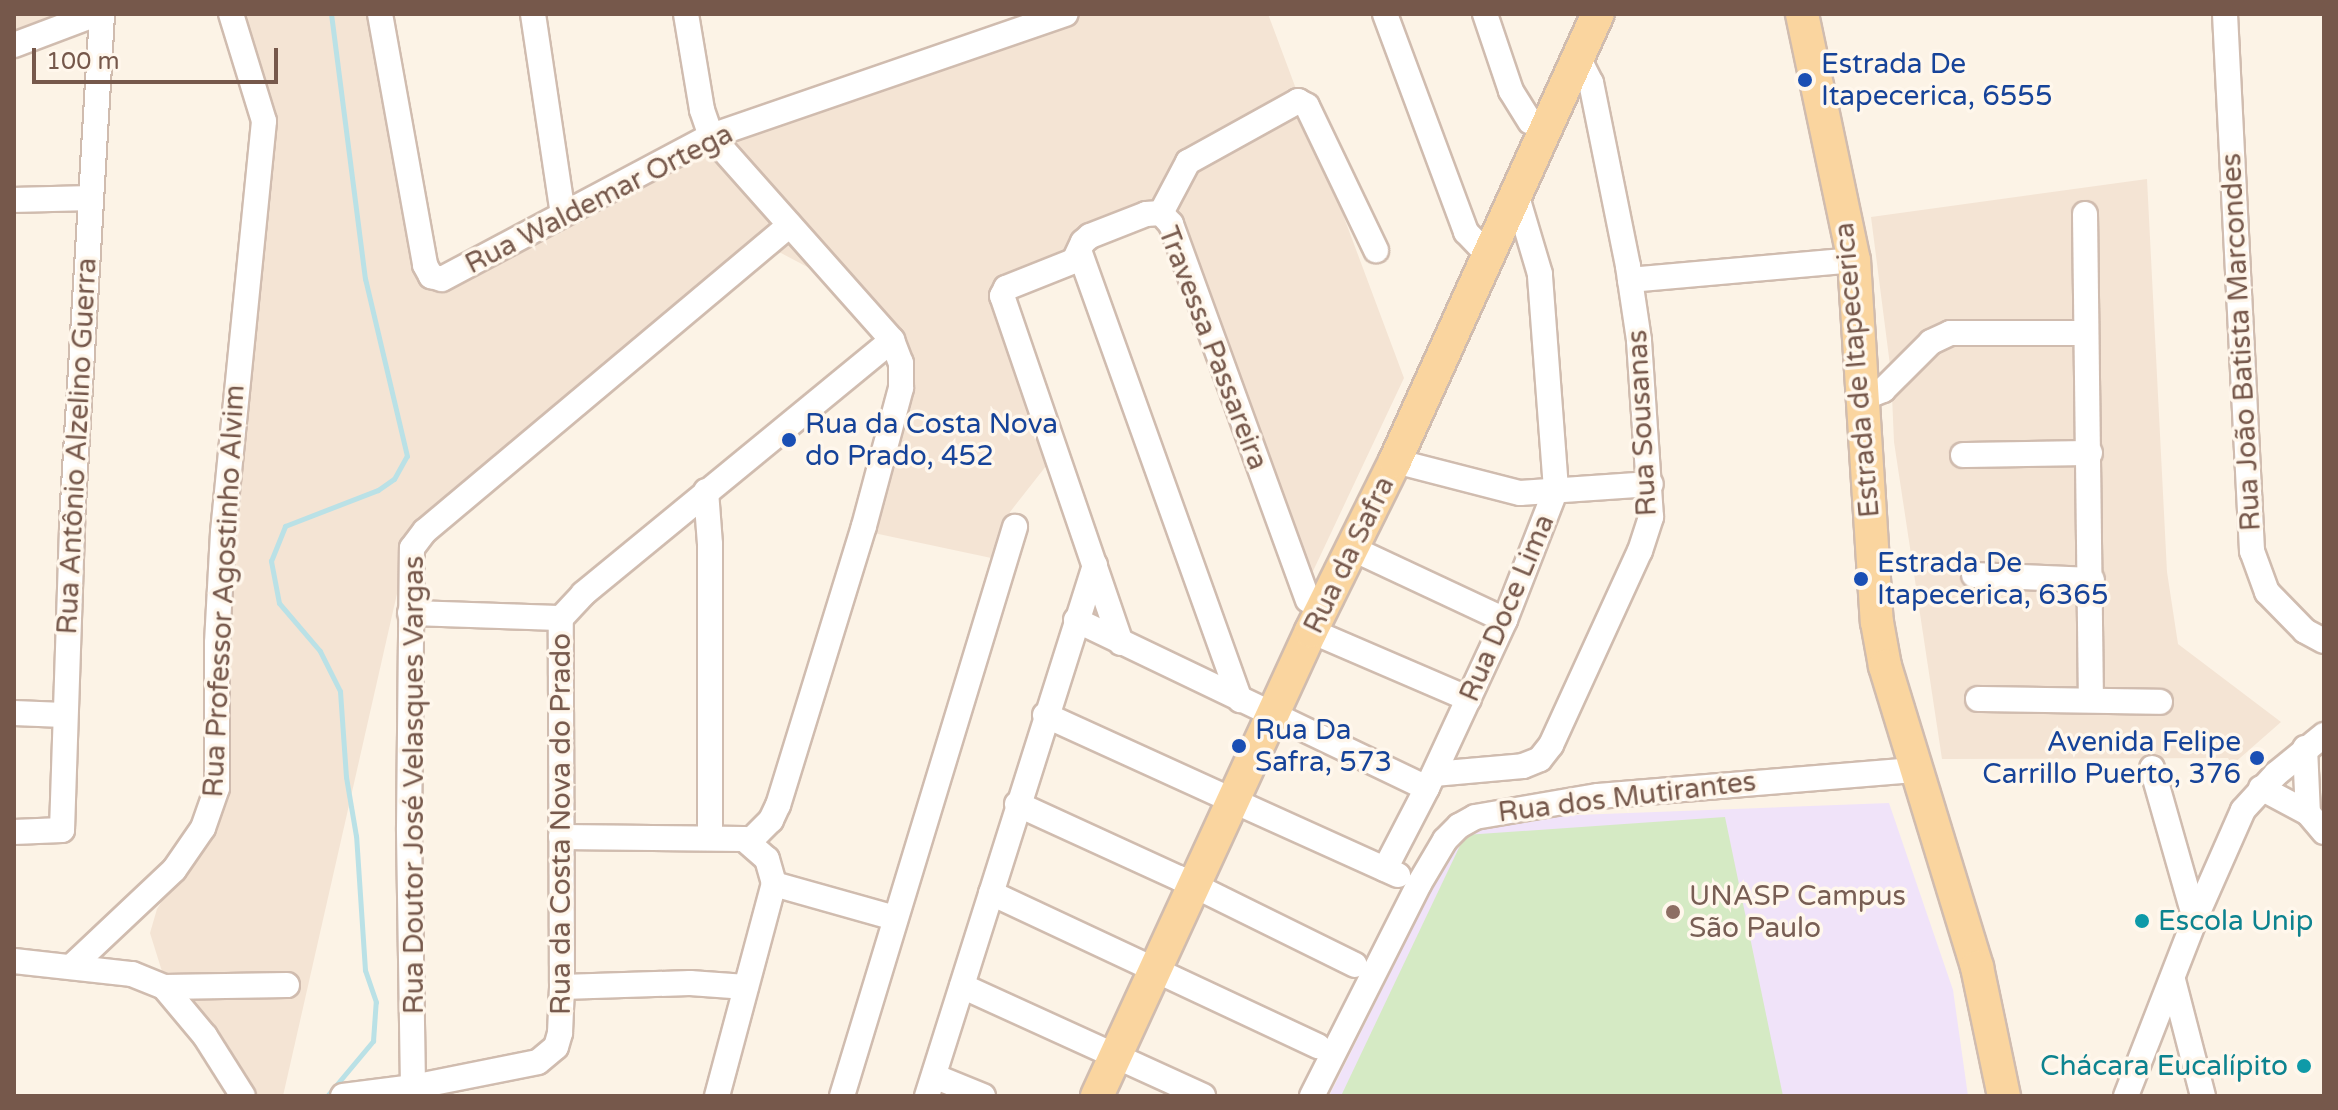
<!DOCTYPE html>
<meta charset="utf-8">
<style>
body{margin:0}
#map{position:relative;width:2338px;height:1110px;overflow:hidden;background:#fcf3e6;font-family:"Varela Round",sans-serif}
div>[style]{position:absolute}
.residential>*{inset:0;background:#f4e4d4}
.education>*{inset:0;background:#f0e3f9}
.green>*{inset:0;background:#d5eac4}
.stream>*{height:5px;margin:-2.5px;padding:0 2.5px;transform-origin:2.5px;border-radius:2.5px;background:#bae1e6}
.roads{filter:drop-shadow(2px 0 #d0bcaf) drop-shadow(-2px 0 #d0bcaf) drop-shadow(0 2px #d0bcaf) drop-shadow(0 -2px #d0bcaf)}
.minor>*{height:24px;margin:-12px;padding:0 12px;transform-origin:12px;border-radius:12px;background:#fff}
.major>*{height:32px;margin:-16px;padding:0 16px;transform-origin:16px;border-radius:16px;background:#fad59f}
.dots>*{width:22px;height:22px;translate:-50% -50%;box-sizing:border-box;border:4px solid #fff7ec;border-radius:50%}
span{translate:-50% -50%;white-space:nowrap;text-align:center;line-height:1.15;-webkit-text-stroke:7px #fff7ec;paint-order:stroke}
.transit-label{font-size:28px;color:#164399}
.left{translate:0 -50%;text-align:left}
.right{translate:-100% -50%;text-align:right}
.street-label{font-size:28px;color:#76584b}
.education-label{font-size:28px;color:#785e54}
.culture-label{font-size:28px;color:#0d838f}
.frame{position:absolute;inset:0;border:16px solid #76584b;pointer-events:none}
.scale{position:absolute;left:32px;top:48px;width:246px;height:36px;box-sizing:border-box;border:4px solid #76584b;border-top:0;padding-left:10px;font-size:24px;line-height:28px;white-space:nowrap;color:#76584b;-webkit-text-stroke:6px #fff7ec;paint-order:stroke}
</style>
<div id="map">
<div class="residential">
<i style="clip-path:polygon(14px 14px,101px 14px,14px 54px)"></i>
<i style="clip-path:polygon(225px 14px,378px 14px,423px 276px,704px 148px,1056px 14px,1268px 14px,1404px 378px,1298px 603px,1152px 216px,1080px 239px,1061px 267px,993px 296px,1050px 461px,1010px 512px,996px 559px,855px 529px,894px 374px,884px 348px,815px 271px,781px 253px,763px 255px,406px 554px,283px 1096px,246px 1096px,165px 981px,150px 933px,157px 909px,189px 858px,213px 800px,259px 119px)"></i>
<i style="clip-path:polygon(2147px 179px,2167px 572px,2178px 644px,2281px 722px,2232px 765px,2228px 758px,1942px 759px,1894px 442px,1891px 373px,1871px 217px)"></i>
</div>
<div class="education">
<i style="clip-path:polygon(1889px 803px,1953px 990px,1968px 1096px,1329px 1096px,1459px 835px,1499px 818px)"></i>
</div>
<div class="green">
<i style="clip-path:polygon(1725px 817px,1783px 1096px,1341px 1096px,1465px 835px)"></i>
</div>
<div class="stream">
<i style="left:327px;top:1096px;width:72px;rotate:-50.1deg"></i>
<i style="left:373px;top:1041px;width:39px;rotate:-86deg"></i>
<i style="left:376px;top:1002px;width:34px;rotate:-109deg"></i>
<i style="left:365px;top:970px;width:134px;rotate:-93.8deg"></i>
<i style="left:356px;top:836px;width:60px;rotate:-99.6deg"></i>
<i style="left:346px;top:777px;width:86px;rotate:-94deg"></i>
<i style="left:340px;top:691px;width:45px;rotate:-116.6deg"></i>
<i style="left:320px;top:651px;width:63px;rotate:-130.5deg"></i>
<i style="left:279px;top:603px;width:43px;rotate:-100.8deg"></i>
<i style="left:271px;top:561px;width:38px;rotate:-68deg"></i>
<i style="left:285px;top:526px;width:100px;rotate:-21.2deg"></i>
<i style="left:378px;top:490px;width:19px;rotate:-35deg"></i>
<i style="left:394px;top:479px;width:26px;rotate:-61deg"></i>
<i style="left:407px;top:456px;width:182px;rotate:-103.3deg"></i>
<i style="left:365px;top:279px;width:267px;rotate:-97.3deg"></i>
</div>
<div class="roads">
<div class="minor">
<i style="left:380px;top:14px;width:255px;rotate:79.8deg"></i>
<i style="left:425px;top:265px;width:13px;rotate:61deg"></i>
<i style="left:431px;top:276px;width:11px;rotate:15deg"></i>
<i style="left:442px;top:279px;width:305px;rotate:-28deg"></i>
<i style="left:711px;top:136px;width:375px;rotate:-19deg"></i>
<i style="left:533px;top:14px;width:202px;rotate:81.5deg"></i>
<i style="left:686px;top:14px;width:97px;rotate:80.5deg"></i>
<i style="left:702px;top:110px;width:28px;rotate:71deg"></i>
<i style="left:711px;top:136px;width:273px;rotate:48.4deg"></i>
<i style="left:892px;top:340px;width:25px;rotate:69deg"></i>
<i style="left:901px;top:363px;width:25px;rotate:90deg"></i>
<i style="left:901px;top:388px;width:143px;rotate:105deg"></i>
<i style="left:864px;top:526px;width:292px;rotate:107.1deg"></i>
<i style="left:778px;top:805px;width:17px;rotate:115deg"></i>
<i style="left:771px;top:820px;width:30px;rotate:135deg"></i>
<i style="left:1385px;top:14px;width:233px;rotate:69.6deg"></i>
<i style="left:1466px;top:232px;width:30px;rotate:46deg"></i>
<i style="left:1485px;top:14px;width:81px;rotate:71.3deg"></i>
<i style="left:1511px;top:91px;width:36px;rotate:58deg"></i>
<i style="left:2225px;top:14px;width:538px;rotate:87.12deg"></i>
<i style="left:2252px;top:551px;width:44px;rotate:69.9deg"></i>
<i style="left:2267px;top:592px;width:54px;rotate:45.7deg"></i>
<i style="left:2305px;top:631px;width:21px;rotate:28deg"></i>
<i style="left:14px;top:45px;width:88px;rotate:-20.7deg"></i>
<i style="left:14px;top:200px;width:76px;rotate:-1.5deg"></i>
<i style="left:1161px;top:213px;width:15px;rotate:48deg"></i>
<i style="left:1171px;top:224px;width:400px;rotate:70deg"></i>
<i style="left:1161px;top:213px;width:58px;rotate:-62.1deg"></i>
<i style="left:1188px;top:162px;width:126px;rotate:-29deg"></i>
<i style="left:1298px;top:101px;width:10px;rotate:29deg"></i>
<i style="left:1307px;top:106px;width:160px;rotate:64.4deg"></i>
<i style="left:2085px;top:214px;width:484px;rotate:89.3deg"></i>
<i style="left:1080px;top:253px;width:475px;rotate:70.3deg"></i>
<i style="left:1630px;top:280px;width:225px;rotate:-5.1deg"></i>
<i style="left:1863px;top:398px;width:22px;rotate:-22deg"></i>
<i style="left:1883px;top:390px;width:68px;rotate:-45deg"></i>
<i style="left:1931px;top:342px;width:21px;rotate:-25deg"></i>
<i style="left:1950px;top:333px;width:136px"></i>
<i style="left:1963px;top:455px;width:127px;rotate:-0.9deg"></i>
<i style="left:1395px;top:461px;width:129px;rotate:14.4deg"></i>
<i style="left:1520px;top:493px;width:131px;rotate:-3.9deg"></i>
<i style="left:706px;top:491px;width:53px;rotate:85.7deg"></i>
<i style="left:710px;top:544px;width:293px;rotate:90deg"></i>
<i style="left:1351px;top:548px;width:170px;rotate:25.1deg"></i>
<i style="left:1974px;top:575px;width:118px;rotate:2.4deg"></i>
<i style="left:410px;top:613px;width:151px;rotate:1.9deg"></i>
<i style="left:1076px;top:620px;width:389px;rotate:25.6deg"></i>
<i style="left:1311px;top:631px;width:172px;rotate:23.3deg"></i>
<i style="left:1121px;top:643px;width:367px;rotate:-108.9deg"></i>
<i style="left:1002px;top:296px;width:9px;rotate:-63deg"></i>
<i style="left:1006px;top:288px;width:73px;rotate:-21.7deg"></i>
<i style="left:1074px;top:261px;width:21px;rotate:-65deg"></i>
<i style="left:1083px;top:242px;width:9px;rotate:-41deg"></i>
<i style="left:1090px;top:236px;width:60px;rotate:-21.4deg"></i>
<i style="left:1146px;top:214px;width:15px;rotate:-4deg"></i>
<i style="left:1978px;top:699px;width:182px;rotate:0.9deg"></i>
<i style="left:14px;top:713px;width:50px;rotate:2.3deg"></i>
<i style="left:1045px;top:715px;width:190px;rotate:24.5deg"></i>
<i style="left:2305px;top:748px;width:65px;rotate:87.4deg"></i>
<i style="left:2152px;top:768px;width:157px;rotate:74.1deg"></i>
<i style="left:1434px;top:774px;width:89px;rotate:-5.1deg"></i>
<i style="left:1523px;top:766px;width:18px;rotate:-22deg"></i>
<i style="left:1540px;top:759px;width:18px;rotate:-52deg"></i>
<i style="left:1551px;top:745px;width:213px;rotate:-65.4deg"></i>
<i style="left:1640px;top:551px;width:36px;rotate:-72deg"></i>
<i style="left:1651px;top:517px;width:177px;rotate:-93.9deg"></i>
<i style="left:1639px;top:340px;width:75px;rotate:-98.5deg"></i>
<i style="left:1628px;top:266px;width:187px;rotate:-101.4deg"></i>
<i style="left:1591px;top:83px;width:28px;rotate:-117deg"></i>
<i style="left:2261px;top:788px;width:53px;rotate:28deg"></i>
<i style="left:2308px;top:813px;width:25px;rotate:50deg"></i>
<i style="left:1234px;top:801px;width:180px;rotate:24.3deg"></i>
<i style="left:1017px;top:804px;width:178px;rotate:24.6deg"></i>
<i style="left:1179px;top:878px;width:196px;rotate:26.3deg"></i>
<i style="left:14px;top:832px;width:48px;rotate:-2.4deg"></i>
<i style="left:62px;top:830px;width:309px;rotate:-88.1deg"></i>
<i style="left:72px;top:521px;width:508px;rotate:-86.61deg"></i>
<i style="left:561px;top:837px;width:183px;rotate:0.6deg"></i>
<i style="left:744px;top:839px;width:30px;rotate:41deg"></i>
<i style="left:767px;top:859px;width:26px;rotate:74deg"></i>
<i style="left:774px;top:884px;width:126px;rotate:15.7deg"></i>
<i style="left:1385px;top:869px;width:91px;rotate:-62.6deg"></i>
<i style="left:1427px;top:788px;width:185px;rotate:-65.1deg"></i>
<i style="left:1505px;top:620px;width:141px;rotate:-68.7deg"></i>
<i style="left:1556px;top:489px;width:216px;rotate:-94.3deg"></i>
<i style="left:1540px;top:274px;width:88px;rotate:-106.6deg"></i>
<i style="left:991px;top:893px;width:361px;rotate:25.1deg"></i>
<i style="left:14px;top:961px;width:119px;rotate:6.3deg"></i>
<i style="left:132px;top:974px;width:35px;rotate:22deg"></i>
<i style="left:164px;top:987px;width:64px;rotate:50.1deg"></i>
<i style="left:205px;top:1036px;width:71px;rotate:57.7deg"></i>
<i style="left:72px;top:966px;width:140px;rotate:-43.3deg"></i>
<i style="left:174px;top:870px;width:51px;rotate:-55.4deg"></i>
<i style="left:203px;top:828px;width:42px;rotate:-70.7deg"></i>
<i style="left:217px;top:788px;width:145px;rotate:-90deg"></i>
<i style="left:217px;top:643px;width:111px;rotate:-86.9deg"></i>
<i style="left:223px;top:532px;width:413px;rotate:-84.3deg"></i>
<i style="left:264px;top:121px;width:112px;rotate:-107.1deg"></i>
<i style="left:2173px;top:980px;width:120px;rotate:75.5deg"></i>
<i style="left:962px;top:986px;width:265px;rotate:24.5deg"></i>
<i style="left:164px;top:987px;width:123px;rotate:-0.9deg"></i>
<i style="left:562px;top:987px;width:128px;rotate:-1.8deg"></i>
<i style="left:690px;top:983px;width:56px;rotate:4.1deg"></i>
<i style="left:934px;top:1076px;width:53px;rotate:22.2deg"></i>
<i style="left:413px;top:1087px;width:259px;rotate:-90.9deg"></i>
<i style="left:409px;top:828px;width:280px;rotate:-89.4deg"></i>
<i style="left:412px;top:548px;width:21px;rotate:-53deg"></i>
<i style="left:425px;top:531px;width:476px;rotate:-40deg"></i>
<i style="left:343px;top:1096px;width:71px;rotate:-7.3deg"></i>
<i style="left:413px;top:1087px;width:127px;rotate:-11.3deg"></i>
<i style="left:538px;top:1062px;width:23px;rotate:-40deg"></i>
<i style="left:556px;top:1047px;width:15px;rotate:-74deg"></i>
<i style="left:560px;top:1033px;width:46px;rotate:-87.5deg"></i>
<i style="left:562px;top:987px;width:369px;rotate:-90.2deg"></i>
<i style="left:561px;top:618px;width:33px;rotate:-47deg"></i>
<i style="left:583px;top:594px;width:400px;rotate:-39.4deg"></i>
<i style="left:717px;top:1096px;width:220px;rotate:-75deg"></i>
<i style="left:842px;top:1096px;width:595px;rotate:-73.09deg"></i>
<i style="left:927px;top:1096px;width:557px;rotate:-72.44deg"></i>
<i style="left:1312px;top:1096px;width:237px;rotate:-63.2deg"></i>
<i style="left:1419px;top:884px;width:51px;rotate:-59.4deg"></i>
<i style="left:1445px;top:840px;width:20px;rotate:-45deg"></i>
<i style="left:1459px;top:826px;width:18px;rotate:-29deg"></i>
<i style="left:1475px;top:817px;width:125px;rotate:-9.7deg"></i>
<i style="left:1598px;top:796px;width:317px;rotate:-4.7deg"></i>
<i style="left:2126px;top:1096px;width:190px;rotate:-68.7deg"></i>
<i style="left:2195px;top:919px;width:119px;rotate:-66.2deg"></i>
<i style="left:2243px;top:810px;width:49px;rotate:-47.5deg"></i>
<i style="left:2276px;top:774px;width:62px;rotate:-39.1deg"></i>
</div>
<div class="major">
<i style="left:1802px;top:14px;width:251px;rotate:78.1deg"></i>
<i style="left:1854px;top:260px;width:363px;rotate:86.4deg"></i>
<i style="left:1877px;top:622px;width:45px;rotate:79.7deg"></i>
<i style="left:1885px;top:666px;width:315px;rotate:73deg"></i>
<i style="left:1977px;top:967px;width:132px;rotate:78.2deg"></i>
<i style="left:1097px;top:1096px;width:512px;rotate:-65.29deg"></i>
<i style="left:1311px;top:631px;width:190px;rotate:-63.7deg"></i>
<i style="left:1395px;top:461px;width:491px;rotate:-65.6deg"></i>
</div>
</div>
<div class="dots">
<i style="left:1805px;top:80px;background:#1a4fb4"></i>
<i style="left:789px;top:440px;background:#1a4fb4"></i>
<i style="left:1861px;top:579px;background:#1a4fb4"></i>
<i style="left:1239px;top:746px;background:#1a4fb4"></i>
<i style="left:2257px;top:758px;background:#1a4fb4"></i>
<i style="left:1673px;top:912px;background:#8d6e63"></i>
<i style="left:2142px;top:921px;background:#0f9aa8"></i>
<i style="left:2304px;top:1066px;background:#0f9aa8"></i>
</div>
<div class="transit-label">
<span class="left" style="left:1821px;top:80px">Estrada De<br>Itapecerica, 6555</span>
<span class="left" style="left:805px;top:440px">Rua da Costa Nova<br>do Prado, 452</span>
<span class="left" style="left:1877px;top:579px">Estrada De<br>Itapecerica, 6365</span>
<span class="left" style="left:1255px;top:746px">Rua Da<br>Safra, 573</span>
<span class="right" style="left:2241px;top:758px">Avenida Felipe<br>Carrillo Puerto, 376</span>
</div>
<div class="street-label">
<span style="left:599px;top:199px;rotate:-27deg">Rua Waldemar Ortega</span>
<span style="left:2241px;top:342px;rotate:-93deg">Rua João Batista Marcondes</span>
<span style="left:1213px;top:348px;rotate:69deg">Travessa Passareira</span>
<span style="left:1857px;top:370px;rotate:-95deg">Estrada de Itapecerica</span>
<span style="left:1642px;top:423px;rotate:-93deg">Rua Sousanas</span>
<span style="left:77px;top:446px;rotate:-87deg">Rua Antônio Alzelino Guerra</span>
<span style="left:1349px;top:555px;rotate:-64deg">Rua da Safra</span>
<span style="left:224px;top:591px;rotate:-87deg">Rua Professor Agostinho Alvim</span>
<span style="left:1507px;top:608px;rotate:-67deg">Rua Doce Lima</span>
<span style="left:414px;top:785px;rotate:-90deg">Rua Doutor José Velasques Vargas</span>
<span style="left:1627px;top:797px;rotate:-7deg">Rua dos Mutirantes</span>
<span style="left:561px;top:824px;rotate:-90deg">Rua da Costa Nova do Prado</span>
</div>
<div class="education-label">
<span class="left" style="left:1689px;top:912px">UNASP Campus<br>São Paulo</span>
</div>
<div class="culture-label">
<span class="left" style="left:2158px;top:921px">Escola Unip</span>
<span class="right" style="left:2288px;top:1066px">Chácara Eucalípito</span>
</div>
<div class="frame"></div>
<div class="scale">100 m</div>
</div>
